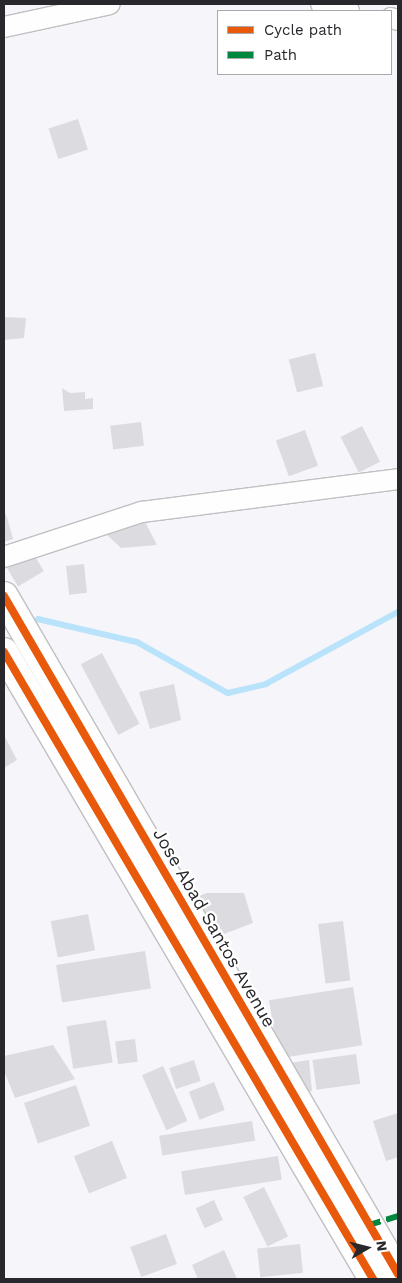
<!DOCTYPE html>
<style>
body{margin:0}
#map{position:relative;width:402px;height:1283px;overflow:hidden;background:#f6f5fa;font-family:"Work Sans",sans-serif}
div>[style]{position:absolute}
.stream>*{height:5.5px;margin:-2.75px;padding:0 2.75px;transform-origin:2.75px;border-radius:2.75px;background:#b8e3fb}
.building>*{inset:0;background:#dcdce0;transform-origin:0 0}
.roads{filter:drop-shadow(1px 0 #c0c0c3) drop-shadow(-1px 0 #c0c0c3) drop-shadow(0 1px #c0c0c3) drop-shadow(0 -1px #c0c0c3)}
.street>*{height:20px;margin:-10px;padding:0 10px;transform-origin:10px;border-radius:10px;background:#fefefe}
.secondary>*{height:28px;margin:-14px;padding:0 14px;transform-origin:14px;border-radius:14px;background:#fefefe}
.quiet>*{height:6px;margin-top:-3px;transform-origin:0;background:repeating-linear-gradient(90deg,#00873e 0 12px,transparent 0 18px)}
.cycleway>*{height:8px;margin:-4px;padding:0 4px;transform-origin:4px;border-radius:4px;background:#e8590c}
span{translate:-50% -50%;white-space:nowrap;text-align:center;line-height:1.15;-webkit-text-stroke:4.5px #fff;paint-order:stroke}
.street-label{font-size:18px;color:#28272b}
.frame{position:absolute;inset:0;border:5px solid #28272b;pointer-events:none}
.legend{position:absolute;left:217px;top:10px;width:175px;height:65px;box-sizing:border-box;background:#fff;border:1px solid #a9a9aa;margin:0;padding:6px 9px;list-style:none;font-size:15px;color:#28272b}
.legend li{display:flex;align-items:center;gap:10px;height:25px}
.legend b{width:25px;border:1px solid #a9a9aa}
.north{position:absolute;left:342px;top:1223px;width:50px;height:50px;-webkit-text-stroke:4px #fff;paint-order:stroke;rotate:82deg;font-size:14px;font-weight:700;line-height:20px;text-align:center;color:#28272b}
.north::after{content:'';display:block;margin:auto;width:18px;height:22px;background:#28272b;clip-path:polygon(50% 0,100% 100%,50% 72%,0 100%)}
</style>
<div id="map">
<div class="stream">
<i style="left:38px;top:619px;width:102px;rotate:13.1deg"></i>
<i style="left:137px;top:642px;width:104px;rotate:29.3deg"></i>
<i style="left:228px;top:693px;width:39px;rotate:-13deg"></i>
<i style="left:266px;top:684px;width:150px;rotate:-28.6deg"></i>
</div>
<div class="building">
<i style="left:78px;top:119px;width:32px;height:31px;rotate:72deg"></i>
<i style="clip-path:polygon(4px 317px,26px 318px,24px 338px,4px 340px)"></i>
<i style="left:315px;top:353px;width:34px;height:27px;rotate:76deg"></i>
<i style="clip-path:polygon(62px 388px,70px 393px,85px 392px,85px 399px,93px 398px,93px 409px,64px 411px)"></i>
<i style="left:141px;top:422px;width:24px;height:31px;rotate:83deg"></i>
<i style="left:362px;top:426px;width:40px;height:24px;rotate:63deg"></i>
<i style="left:305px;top:430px;width:38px;height:31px;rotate:70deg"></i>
<i style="clip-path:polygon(6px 514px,13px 539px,4px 542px,4px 515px)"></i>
<i style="clip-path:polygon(142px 516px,157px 545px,121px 548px,105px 533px)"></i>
<i style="left:33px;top:553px;width:21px;height:30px;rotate:59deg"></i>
<i style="left:84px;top:564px;width:29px;height:18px;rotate:84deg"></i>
<i style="left:102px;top:653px;width:80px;height:24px;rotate:62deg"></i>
<i style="clip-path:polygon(174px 684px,181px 720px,150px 729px,139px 692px)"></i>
<i style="clip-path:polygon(4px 735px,17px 760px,4px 768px)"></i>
<i style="clip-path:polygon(207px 893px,244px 893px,253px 923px,224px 934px,207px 924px,198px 896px)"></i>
<i style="left:88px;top:914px;width:37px;height:38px;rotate:79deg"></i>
<i style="left:343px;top:921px;width:60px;height:25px;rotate:83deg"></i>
<i style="left:145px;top:951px;width:38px;height:90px;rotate:81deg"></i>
<i style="left:353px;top:987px;width:59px;height:85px;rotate:81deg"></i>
<i style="left:106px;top:1020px;width:43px;height:40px;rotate:81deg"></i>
<i style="left:135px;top:1039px;width:23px;height:20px;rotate:83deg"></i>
<i style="clip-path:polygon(53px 1045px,75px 1079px,15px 1098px,4px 1071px,4px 1056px)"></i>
<i style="left:356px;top:1054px;width:30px;height:44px;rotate:82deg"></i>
<i style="left:194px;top:1060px;width:22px;height:26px;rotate:72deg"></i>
<i style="clip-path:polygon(309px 1060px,312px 1091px,304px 1092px,290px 1063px)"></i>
<i style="left:163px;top:1066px;width:60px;height:23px;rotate:66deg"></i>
<i style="left:214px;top:1082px;width:30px;height:27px;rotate:69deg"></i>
<i style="left:76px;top:1085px;width:43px;height:55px;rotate:71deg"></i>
<i style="clip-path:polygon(398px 1113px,398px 1157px,386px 1161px,373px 1121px)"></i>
<i style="left:252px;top:1121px;width:20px;height:94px;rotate:81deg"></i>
<i style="left:112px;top:1141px;width:40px;height:41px;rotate:68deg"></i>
<i style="left:278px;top:1156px;width:24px;height:98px;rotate:81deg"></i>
<i style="left:264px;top:1187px;width:55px;height:23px;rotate:64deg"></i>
<i style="left:214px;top:1200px;width:22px;height:20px;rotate:66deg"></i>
<i style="left:166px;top:1234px;width:32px;height:38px;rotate:70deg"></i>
<i style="left:300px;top:1244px;width:29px;height:43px;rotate:84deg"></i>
<i style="clip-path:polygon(224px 1250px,237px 1279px,198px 1279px,192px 1265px)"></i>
</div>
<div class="roads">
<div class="street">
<i style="left:321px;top:4px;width:29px;rotate:14deg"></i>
<i style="left:391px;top:18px;width:7px;rotate:16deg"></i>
<i style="left:4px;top:27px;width:108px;rotate:-12.2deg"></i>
<i style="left:4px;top:557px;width:145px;rotate:-18.1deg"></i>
<i style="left:142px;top:512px;width:258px;rotate:-7.3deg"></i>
</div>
<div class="secondary">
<i style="left:4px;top:596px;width:784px;rotate:59.84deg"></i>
<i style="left:4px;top:652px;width:728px;rotate:59.52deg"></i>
</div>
</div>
<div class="quiet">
<i style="left:369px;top:1225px;width:30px;rotate:-17deg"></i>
</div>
<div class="cycleway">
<i style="left:4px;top:596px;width:784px;rotate:59.84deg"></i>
<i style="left:4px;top:652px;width:728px;rotate:59.52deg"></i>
</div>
<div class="street-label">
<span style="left:214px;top:928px;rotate:60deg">Jose Abad Santos Avenue</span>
</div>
<div class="frame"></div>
<ul class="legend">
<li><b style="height:6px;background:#e8590c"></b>Cycle path</li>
<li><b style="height:6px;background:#00873e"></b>Path</li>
</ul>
<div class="north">N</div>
</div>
